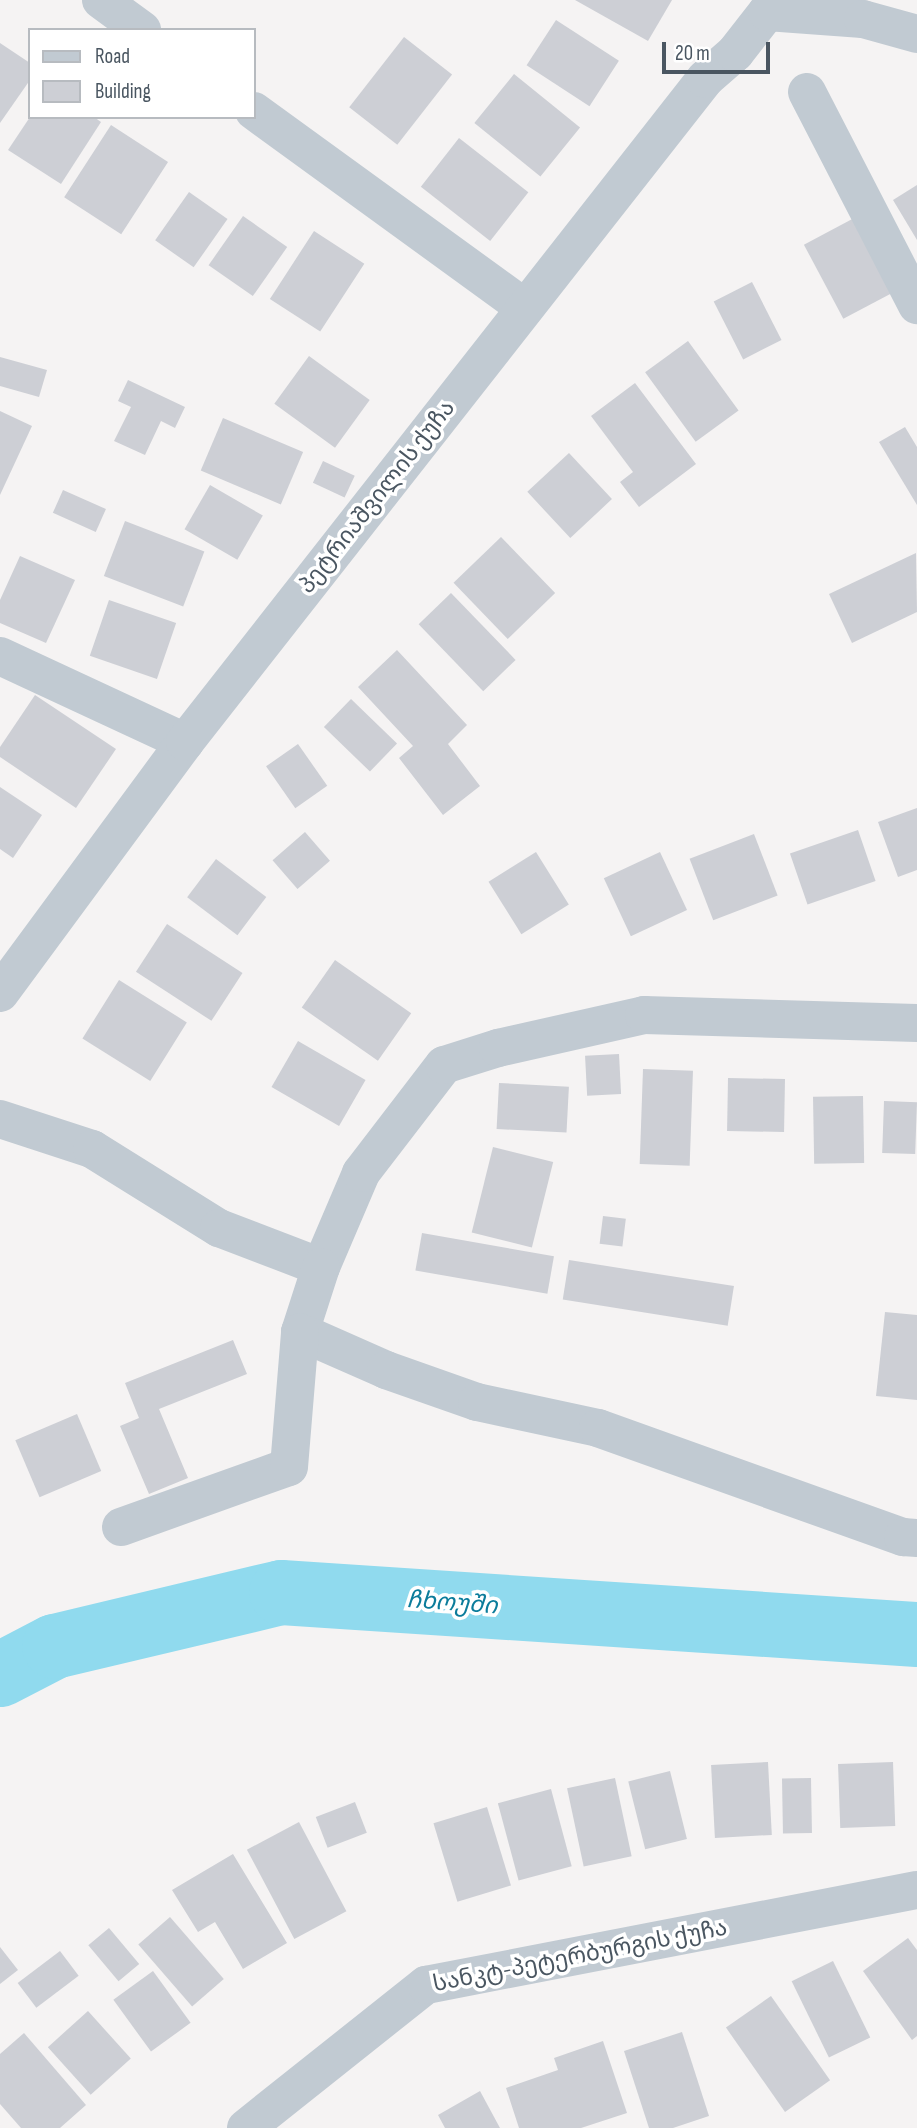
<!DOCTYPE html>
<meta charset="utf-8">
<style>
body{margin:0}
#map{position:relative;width:917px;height:2128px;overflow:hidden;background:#f5f3f3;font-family:"Sofia Sans Condensed","Noto Sans Georgian",sans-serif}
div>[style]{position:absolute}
.river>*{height:65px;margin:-32.5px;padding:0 32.5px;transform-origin:32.5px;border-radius:32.5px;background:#90daee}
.building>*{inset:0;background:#cdcfd5;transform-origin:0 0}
.street>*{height:38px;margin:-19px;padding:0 19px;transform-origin:19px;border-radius:19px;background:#c1cad2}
span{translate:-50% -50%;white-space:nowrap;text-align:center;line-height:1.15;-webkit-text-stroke:7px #fff;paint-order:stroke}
.street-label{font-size:23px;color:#4a5661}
.water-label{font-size:24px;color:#0c7c9b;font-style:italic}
.legend{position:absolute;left:28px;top:28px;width:228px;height:91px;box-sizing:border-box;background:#fff;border:2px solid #b7bbc0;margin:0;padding:9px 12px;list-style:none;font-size:21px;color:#4a5661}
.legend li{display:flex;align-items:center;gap:14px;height:35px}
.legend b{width:35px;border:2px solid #b7bbc0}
.scale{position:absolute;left:662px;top:42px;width:108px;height:32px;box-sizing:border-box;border:4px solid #4a5661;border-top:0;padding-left:9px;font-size:21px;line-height:24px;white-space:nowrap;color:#4a5661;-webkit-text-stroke:5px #fff;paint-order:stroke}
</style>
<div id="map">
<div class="river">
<i style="left:0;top:1674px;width:61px;rotate:-27.4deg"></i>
<i style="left:54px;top:1646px;width:233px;rotate:-13.4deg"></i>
<i style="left:281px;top:1592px;width:637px;rotate:3.78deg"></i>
</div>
<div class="building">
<i style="clip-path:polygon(575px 0,672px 0,648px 41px)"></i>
<i style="left:556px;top:20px;width:75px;height:54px;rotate:33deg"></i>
<i style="left:404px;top:37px;width:61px;height:89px;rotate:38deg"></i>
<i style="clip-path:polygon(0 43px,30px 63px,30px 80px,0 123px)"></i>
<i style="left:514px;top:74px;width:85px;height:63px;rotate:39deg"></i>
<i style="clip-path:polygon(30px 117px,94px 117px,101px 122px,61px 184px,8px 150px)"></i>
<i style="left:111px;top:125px;width:68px;height:86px;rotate:33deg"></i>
<i style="left:459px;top:138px;width:88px;height:62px;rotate:38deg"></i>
<i style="clip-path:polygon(917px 185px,917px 240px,893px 200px)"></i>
<i style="left:189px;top:192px;width:47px;height:59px;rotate:35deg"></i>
<i style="left:243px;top:216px;width:54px;height:60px;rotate:35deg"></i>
<i style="left:856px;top:217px;width:84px;height:59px;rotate:62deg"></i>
<i style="left:314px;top:231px;width:60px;height:81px;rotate:33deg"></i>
<i style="left:752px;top:282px;width:65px;height:43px;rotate:63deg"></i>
<i style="left:688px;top:341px;width:86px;height:53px;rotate:54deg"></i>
<i style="left:309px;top:356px;width:75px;height:59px;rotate:36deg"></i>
<i style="clip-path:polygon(0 357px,47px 370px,39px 397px,0 386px)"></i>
<i style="clip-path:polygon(128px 380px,185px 407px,175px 428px,161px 421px,145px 455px,114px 441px,131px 407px,118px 401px)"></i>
<i style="clip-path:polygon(635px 383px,696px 464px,639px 507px,620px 482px,633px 472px,591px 416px)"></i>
<i style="clip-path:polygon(0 411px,32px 426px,0 495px)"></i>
<i style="left:223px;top:418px;width:87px;height:57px;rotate:23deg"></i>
<i style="clip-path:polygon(905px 427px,917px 447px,917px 505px,879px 442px)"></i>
<i style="left:569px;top:453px;width:63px;height:57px;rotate:47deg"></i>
<i style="left:323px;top:461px;width:35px;height:24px;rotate:25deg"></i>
<i style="left:210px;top:485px;width:61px;height:51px;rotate:30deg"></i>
<i style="left:63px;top:490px;width:47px;height:25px;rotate:24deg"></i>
<i style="left:125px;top:521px;width:85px;height:59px;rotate:21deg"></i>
<i style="left:501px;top:537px;width:78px;height:66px;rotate:46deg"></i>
<i style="clip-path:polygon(916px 553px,917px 612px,852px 643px,829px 594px)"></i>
<i style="clip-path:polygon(20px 556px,75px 580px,46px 643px,0 623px,0 600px)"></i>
<i style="left:451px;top:593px;width:93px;height:45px;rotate:46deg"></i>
<i style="left:109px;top:600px;width:71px;height:59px;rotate:19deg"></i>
<i style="clip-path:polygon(397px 650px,467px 725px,448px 744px,480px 786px,443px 815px,399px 758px,413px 746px,358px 687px)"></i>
<i style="clip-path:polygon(35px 695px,116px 749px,76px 808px,0 757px,0 747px)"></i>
<i style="left:351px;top:699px;width:64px;height:39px;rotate:44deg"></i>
<i style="left:298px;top:744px;width:51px;height:39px;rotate:55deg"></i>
<i style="clip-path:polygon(0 787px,42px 815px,13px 858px,0 849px)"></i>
<i style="clip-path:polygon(917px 808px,917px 870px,898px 877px,878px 822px)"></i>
<i style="left:858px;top:830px;width:54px;height:72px;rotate:71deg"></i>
<i style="left:305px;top:832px;width:38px;height:43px;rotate:49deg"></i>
<i style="left:754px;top:834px;width:66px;height:69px;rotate:69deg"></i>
<i style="left:536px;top:852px;width:62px;height:56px;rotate:58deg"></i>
<i style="left:660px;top:852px;width:64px;height:62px;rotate:65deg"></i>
<i style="left:216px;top:859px;width:63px;height:48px;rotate:37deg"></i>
<i style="left:167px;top:924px;width:90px;height:57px;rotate:33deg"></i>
<i style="left:335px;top:960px;width:93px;height:58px;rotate:35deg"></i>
<i style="left:119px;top:980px;width:80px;height:69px;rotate:32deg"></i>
<i style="left:298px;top:1041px;width:78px;height:53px;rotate:30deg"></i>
<i style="left:619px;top:1054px;width:40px;height:34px;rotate:87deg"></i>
<i style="left:643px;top:1069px;width:50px;height:95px;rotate:2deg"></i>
<i style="left:728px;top:1078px;width:57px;height:53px;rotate:1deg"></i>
<i style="left:499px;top:1083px;width:70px;height:46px;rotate:3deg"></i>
<i style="left:863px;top:1096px;width:67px;height:50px;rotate:89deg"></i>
<i style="left:884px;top:1101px;width:33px;height:52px;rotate:2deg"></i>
<i style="left:493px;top:1147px;width:62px;height:88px;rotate:14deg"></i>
<i style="left:603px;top:1216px;width:23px;height:28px;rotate:7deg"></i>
<i style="left:422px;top:1233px;width:134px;height:38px;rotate:10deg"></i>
<i style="left:569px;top:1260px;width:167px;height:40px;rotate:9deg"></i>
<i style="clip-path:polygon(885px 1312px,917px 1315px,917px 1400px,876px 1396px)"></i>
<i style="clip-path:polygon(233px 1340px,247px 1374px,159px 1409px,188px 1478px,149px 1494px,120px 1426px,139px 1418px,125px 1383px)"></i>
<i style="left:77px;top:1414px;width:62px;height:67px;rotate:67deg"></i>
<i style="left:768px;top:1762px;width:73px;height:57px;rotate:87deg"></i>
<i style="left:893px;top:1762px;width:64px;height:55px;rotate:88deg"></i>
<i style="left:670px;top:1771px;width:70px;height:43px;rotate:76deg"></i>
<i style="left:615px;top:1778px;width:80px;height:49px;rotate:78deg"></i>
<i style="left:811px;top:1778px;width:55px;height:29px;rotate:89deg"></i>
<i style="left:551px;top:1789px;width:80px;height:55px;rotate:75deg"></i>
<i style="left:355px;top:1802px;width:33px;height:42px;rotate:69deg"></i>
<i style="left:487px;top:1807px;width:82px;height:56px;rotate:73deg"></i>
<i style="left:299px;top:1822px;width:101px;height:59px;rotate:62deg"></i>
<i style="clip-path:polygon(233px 1854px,287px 1943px,243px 1969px,215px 1922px,198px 1932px,172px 1890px)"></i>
<i style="left:170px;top:1917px;width:82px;height:42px;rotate:49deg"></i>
<i style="left:109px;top:1928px;width:47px;height:27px;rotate:50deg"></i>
<i style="clip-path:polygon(908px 1938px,917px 1950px,917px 2036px,912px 2040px,863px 1971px)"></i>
<i style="clip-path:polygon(0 1947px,18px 1970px,0 1984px)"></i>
<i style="left:60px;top:1951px;width:31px;height:53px;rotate:53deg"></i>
<i style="left:833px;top:1961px;width:85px;height:46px;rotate:64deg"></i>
<i style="left:153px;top:1971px;width:64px;height:49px;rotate:54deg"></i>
<i style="left:771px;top:1996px;width:103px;height:55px;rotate:55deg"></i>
<i style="left:88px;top:2011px;width:64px;height:54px;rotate:48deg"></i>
<i style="clip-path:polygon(682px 2032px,709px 2116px,673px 2128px,649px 2128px,624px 2051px)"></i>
<i style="clip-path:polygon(24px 2033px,86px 2105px,60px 2128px,21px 2128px,0 2104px,0 2054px)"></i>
<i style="clip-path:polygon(603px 2041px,627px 2113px,581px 2128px,519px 2128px,506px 2088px,558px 2070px,554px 2058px)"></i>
<i style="clip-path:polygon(480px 2091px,500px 2128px,445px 2128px,438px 2115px)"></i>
</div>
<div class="street">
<i style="left:101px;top:0;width:51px;rotate:36.2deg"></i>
<i style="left:807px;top:92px;width:240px;rotate:62.7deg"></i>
<i style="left:254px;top:111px;width:335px;rotate:36deg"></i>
<i style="left:0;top:656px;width:204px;rotate:24.9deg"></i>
<i style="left:0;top:993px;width:312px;rotate:-53.6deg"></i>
<i style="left:185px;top:742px;width:843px;rotate:-51.89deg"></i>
<i style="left:705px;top:79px;width:40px;rotate:-41deg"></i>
<i style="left:735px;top:53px;width:52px;rotate:-52deg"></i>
<i style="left:767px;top:12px;width:96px;rotate:4.2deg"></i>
<i style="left:863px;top:19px;width:56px;rotate:15.5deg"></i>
<i style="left:0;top:1119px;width:97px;rotate:18.1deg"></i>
<i style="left:92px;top:1149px;width:150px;rotate:31.9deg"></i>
<i style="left:219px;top:1228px;width:109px;rotate:20.9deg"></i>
<i style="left:321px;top:1267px;width:102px;rotate:-66.9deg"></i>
<i style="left:361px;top:1173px;width:136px;rotate:-52.5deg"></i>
<i style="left:444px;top:1065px;width:57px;rotate:-17.5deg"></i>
<i style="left:498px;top:1048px;width:150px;rotate:-12.7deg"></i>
<i style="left:644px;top:1015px;width:273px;rotate:1.7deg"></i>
<i style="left:321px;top:1267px;width:68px;rotate:107.9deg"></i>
<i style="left:300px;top:1332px;width:94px;rotate:23.8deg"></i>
<i style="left:386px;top:1370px;width:96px;rotate:19.4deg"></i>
<i style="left:477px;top:1402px;width:124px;rotate:12.1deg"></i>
<i style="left:598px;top:1428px;width:324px;rotate:19.7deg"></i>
<i style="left:903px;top:1537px;width:14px;rotate:4deg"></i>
<i style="left:121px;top:1527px;width:178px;rotate:-19.7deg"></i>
<i style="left:289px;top:1467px;width:135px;rotate:-85.3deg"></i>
<i style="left:246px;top:2128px;width:230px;rotate:-38.5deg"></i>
<i style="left:426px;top:1985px;width:500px;rotate:-10.95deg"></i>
</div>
<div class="street-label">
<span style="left:377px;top:497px;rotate:-52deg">პეტრიაშვილის ქუჩა</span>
<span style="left:580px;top:1956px;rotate:-11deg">სანკტ-პეტერბურგის ქუჩა</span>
</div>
<div class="water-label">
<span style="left:452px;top:1603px;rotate:4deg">ჩხოუში</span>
</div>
<ul class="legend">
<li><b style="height:9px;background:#c1cad2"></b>Road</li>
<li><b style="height:19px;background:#cdcfd5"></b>Building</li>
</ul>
<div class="scale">20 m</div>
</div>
